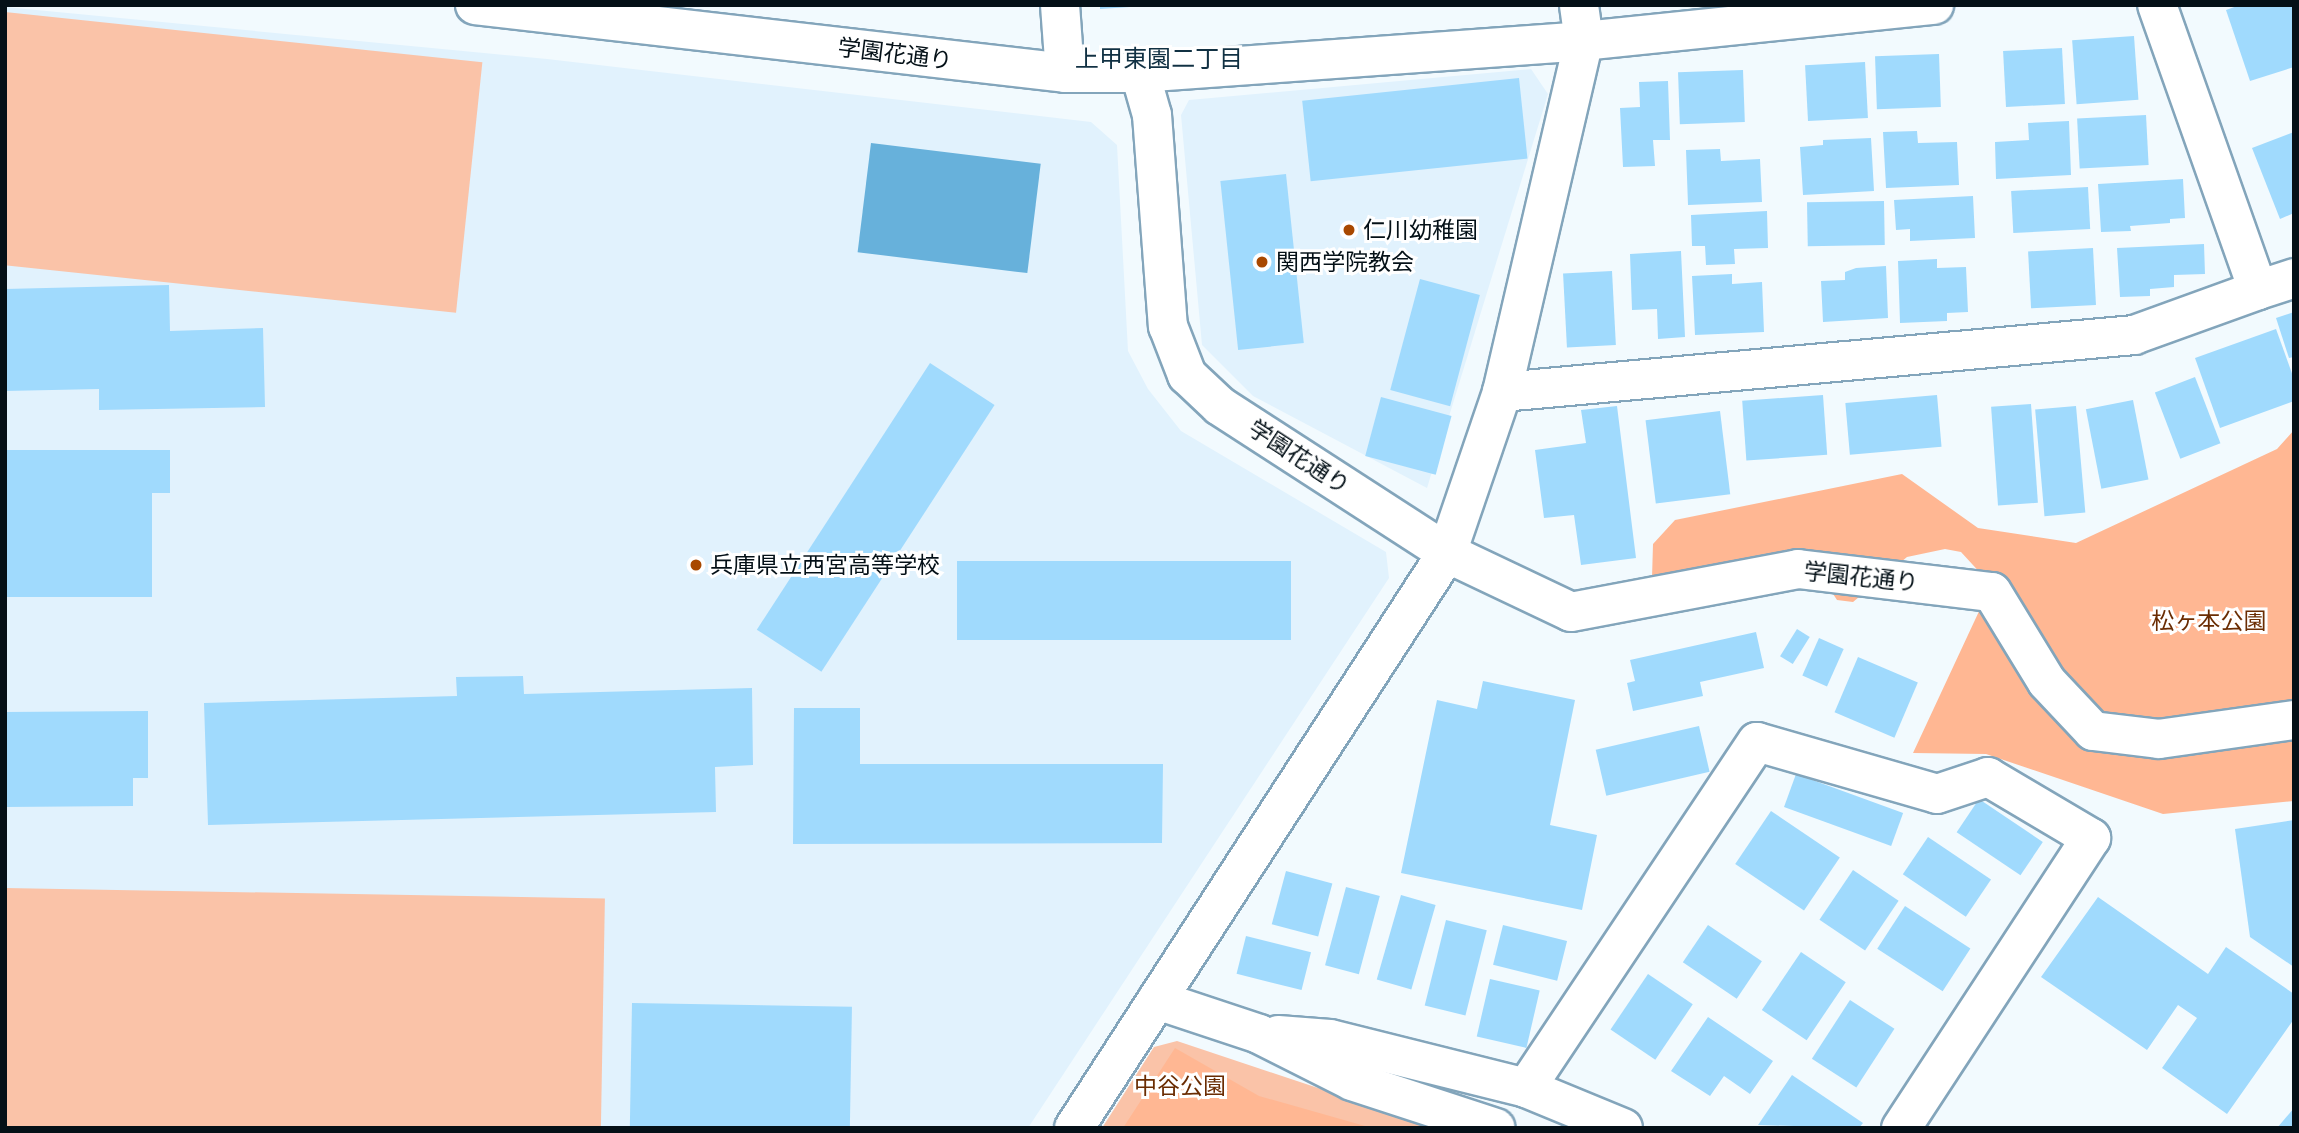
<!DOCTYPE html>
<meta charset="utf-8">
<style>
body{margin:0}
#map{position:relative;width:2299px;height:1133px;overflow:hidden;background:#f2fafe;font-family:Cabin,"Noto Sans JP",sans-serif}
div>[style]{position:absolute}
.built>*{inset:0;background:#e1f2fd}
.green>*{inset:0;background:#fac3a8;transform-origin:0 0}
.forest>*{inset:0;background:#ffb793}
.water>*{inset:0;background:#67b1db;transform-origin:0 0}
.building>*{inset:0;background:#a0dafd;transform-origin:0 0}
.roads{filter:drop-shadow(2px 0 #83a5bb) drop-shadow(-2px 0 #83a5bb) drop-shadow(0 2px #83a5bb) drop-shadow(0 -2px #83a5bb)}
.minor>*{height:38px;margin:-19px;padding:0 19px;transform-origin:19px;border-radius:19px;background:#fff}
.dots>*{width:19px;height:19px;translate:-50% -50%;box-sizing:border-box;border:4px solid #fff;border-radius:50%}
span{translate:-50% -50%;white-space:nowrap;text-align:center;line-height:1.15;-webkit-text-stroke:6px #fff;paint-order:stroke}
.street-label{font-size:23px;color:#041017}
.poi-label{font-size:23px;color:#041017}
.left{translate:0 -50%;text-align:left}
.park-label{font-size:23px;color:#6a2c02}
.neighbourhood-label{font-size:24px;color:#113143}
.frame{position:absolute;inset:0;border:7px solid #041017;pointer-events:none}
</style>
<div id="map">
<div class="built">
<i style="clip-path:polygon(5px 7px,547px 59px,1091px 122px,1117px 145px,1128px 351px,1148px 389px,1181px 431px,1386px 552px,1389px 578px,1028px 1128px,5px 1128px)"></i>
<i style="clip-path:polygon(1531px 69px,1548px 94px,1427px 488px,1253px 396px,1202px 345px,1181px 115px,1189px 100px)"></i>
</div>
<div class="green">
<i style="left:5px;top:12px;width:480px;height:252px;rotate:6deg"></i>
<i style="left:5px;top:888px;width:600px;height:240px;rotate:1deg"></i>
<i style="clip-path:polygon(1177px 1041px,1438px 1128px,1102px 1128px,1154px 1047px)"></i>
</div>
<div class="forest">
<i style="clip-path:polygon(2294px 430px,2294px 801px,2163px 814px,1986px 754px,1913px 753px,1988px 592px,1984px 577px,1961px 552px,1945px 549px,1907px 557px,1853px 602px,1837px 600px,1811px 560px,1652px 578px,1653px 544px,1675px 520px,1902px 474px,1978px 528px,2076px 543px,2277px 449px)"></i>
<i style="clip-path:polygon(1175px 1048px,1259px 1096px,1372px 1128px,1123px 1128px)"></i>
</div>
<div class="water">
<i style="left:871px;top:143px;width:171px;height:110px;rotate:7deg"></i>
</div>
<div class="building">
<i style="clip-path:polygon(1100px 5px,1130px 5px,1130px 7px,1100px 9px)"></i>
<i style="clip-path:polygon(2240px 5px,2294px 5px,2294px 67px,2250px 81px,2226px 10px)"></i>
<i style="left:2134px;top:36px;width:64px;height:62px;rotate:86deg"></i>
<i style="left:2062px;top:48px;width:56px;height:59px;rotate:87deg"></i>
<i style="left:1939px;top:54px;width:53px;height:64px;rotate:88deg"></i>
<i style="left:1865px;top:62px;width:56px;height:60px;rotate:87deg"></i>
<i style="left:1743px;top:70px;width:52px;height:65px;rotate:88deg"></i>
<i style="left:1519px;top:78px;width:81px;height:218px;rotate:84deg"></i>
<i style="clip-path:polygon(1668px 81px,1670px 140px,1653px 140px,1655px 166px,1623px 167px,1620px 108px,1640px 107px,1639px 82px)"></i>
<i style="left:2146px;top:115px;width:50px;height:69px;rotate:87deg"></i>
<i style="clip-path:polygon(2069px 121px,2071px 175px,1996px 179px,1995px 142px,2029px 140px,2028px 123px)"></i>
<i style="clip-path:polygon(1917px 131px,1918px 143px,1957px 142px,1959px 185px,1886px 188px,1883px 132px)"></i>
<i style="clip-path:polygon(2294px 132px,2294px 213px,2280px 219px,2252px 148px)"></i>
<i style="clip-path:polygon(1871px 138px,1874px 191px,1803px 195px,1800px 147px,1823px 145px,1823px 140px)"></i>
<i style="clip-path:polygon(1720px 149px,1721px 161px,1760px 159px,1762px 202px,1688px 205px,1686px 150px)"></i>
<i style="left:1286px;top:174px;width:170px;height:66px;rotate:84deg"></i>
<i style="clip-path:polygon(2183px 179px,2185px 218px,2170px 219px,2170px 223px,2130px 226px,2131px 231px,2101px 232px,2098px 184px)"></i>
<i style="left:2088px;top:187px;width:42px;height:77px;rotate:87deg"></i>
<i style="clip-path:polygon(1973px 196px,1975px 238px,1910px 241px,1910px 229px,1896px 230px,1894px 200px)"></i>
<i style="left:1884px;top:201px;width:44px;height:77px;rotate:89deg"></i>
<i style="clip-path:polygon(1767px 211px,1768px 248px,1734px 249px,1735px 264px,1706px 265px,1705px 246px,1692px 246px,1691px 215px)"></i>
<i style="clip-path:polygon(2204px 244px,2205px 274px,2174px 275px,2174px 287px,2150px 289px,2150px 296px,2120px 297px,2117px 248px)"></i>
<i style="left:2093px;top:248px;width:57px;height:65px;rotate:87deg"></i>
<i style="clip-path:polygon(1681px 251px,1685px 337px,1658px 339px,1657px 309px,1632px 310px,1630px 254px)"></i>
<i style="clip-path:polygon(1937px 259px,1937px 268px,1966px 267px,1968px 312px,1947px 313px,1947px 321px,1900px 323px,1898px 261px)"></i>
<i style="clip-path:polygon(1886px 266px,1888px 318px,1823px 322px,1821px 281px,1845px 280px,1845px 272px,1856px 268px)"></i>
<i style="left:1612px;top:271px;width:74px;height:49px;rotate:87deg"></i>
<i style="clip-path:polygon(1732px 274px,1732px 284px,1762px 282px,1764px 332px,1695px 335px,1692px 276px)"></i>
<i style="left:1420px;top:279px;width:62px;height:115px;rotate:15deg"></i>
<i style="clip-path:polygon(169px 285px,170px 331px,263px 328px,265px 407px,99px 410px,99px 389px,5px 391px,5px 289px)"></i>
<i style="clip-path:polygon(2294px 312px,2294px 357px,2289px 358px,2276px 318px)"></i>
<i style="clip-path:polygon(2276px 329px,2294px 379px,2294px 401px,2220px 428px,2195px 358px)"></i>
<i style="left:930px;top:363px;width:77px;height:318px;rotate:33deg"></i>
<i style="left:2195px;top:377px;width:71px;height:43px;rotate:69deg"></i>
<i style="left:1823px;top:395px;width:60px;height:81px;rotate:86deg"></i>
<i style="left:1937px;top:395px;width:52px;height:92px;rotate:85deg"></i>
<i style="left:1381px;top:397px;width:73px;height:61px;rotate:15deg"></i>
<i style="left:2133px;top:400px;width:81px;height:48px;rotate:79deg"></i>
<i style="left:2031px;top:404px;width:99px;height:40px;rotate:86deg"></i>
<i style="clip-path:polygon(1617px 406px,1636px 558px,1581px 565px,1574px 515px,1544px 518px,1535px 450px,1586px 443px,1581px 410px)"></i>
<i style="left:2076px;top:406px;width:107px;height:41px;rotate:85deg"></i>
<i style="left:1720px;top:411px;width:84px;height:75px;rotate:83deg"></i>
<i style="clip-path:polygon(5px 450px,170px 450px,170px 493px,152px 493px,152px 597px,5px 597px)"></i>
<i style="left:1291px;top:561px;width:79px;height:334px;rotate:90deg"></i>
<i style="left:1797px;top:629px;width:15px;height:32px;rotate:32deg"></i>
<i style="clip-path:polygon(1756px 632px,1764px 668px,1700px 682px,1703px 696px,1633px 711px,1627px 683px,1635px 681px,1630px 660px)"></i>
<i style="left:1819px;top:638px;width:27px;height:41px;rotate:24deg"></i>
<i style="left:1858px;top:657px;width:65px;height:60px;rotate:23deg"></i>
<i style="clip-path:polygon(523px 676px,524px 694px,752px 688px,753px 765px,715px 767px,716px 812px,208px 825px,204px 703px,457px 696px,456px 677px)"></i>
<i style="clip-path:polygon(1483px 681px,1575px 700px,1550px 825px,1597px 835px,1582px 910px,1401px 873px,1437px 700px,1477px 709px)"></i>
<i style="clip-path:polygon(794px 708px,860px 708px,860px 764px,1163px 764px,1162px 843px,793px 844px)"></i>
<i style="clip-path:polygon(148px 711px,148px 778px,133px 778px,133px 806px,5px 807px,5px 712px)"></i>
<i style="left:1699px;top:726px;width:47px;height:106px;rotate:77deg"></i>
<i style="left:1796px;top:774px;width:114px;height:35px;rotate:20deg"></i>
<i style="left:1979px;top:799px;width:77px;height:40px;rotate:34deg"></i>
<i style="left:1771px;top:811px;width:83px;height:64px;rotate:34deg"></i>
<i style="clip-path:polygon(2294px 820px,2294px 967px,2250px 937px,2235px 829px)"></i>
<i style="left:1928px;top:837px;width:76px;height:45px;rotate:34deg"></i>
<i style="left:1853px;top:870px;width:55px;height:60px;rotate:34deg"></i>
<i style="left:1286px;top:871px;width:48px;height:55px;rotate:15deg"></i>
<i style="left:1346px;top:887px;width:35px;height:81px;rotate:15deg"></i>
<i style="left:1401px;top:895px;width:36px;height:88px;rotate:16deg"></i>
<i style="clip-path:polygon(2098px 897px,2208px 974px,2226px 947px,2294px 994px,2294px 1019px,2227px 1114px,2162px 1068px,2197px 1018px,2178px 1005px,2147px 1050px,2041px 977px)"></i>
<i style="left:1905px;top:906px;width:78px;height:51px;rotate:33deg"></i>
<i style="left:1446px;top:920px;width:42px;height:88px;rotate:14deg"></i>
<i style="left:1503px;top:925px;width:66px;height:41px;rotate:14deg"></i>
<i style="left:1708px;top:925px;width:65px;height:45px;rotate:34deg"></i>
<i style="left:1246px;top:936px;width:67px;height:39px;rotate:14deg"></i>
<i style="left:1801px;top:952px;width:54px;height:70px;rotate:34deg"></i>
<i style="left:1648px;top:974px;width:54px;height:67px;rotate:34deg"></i>
<i style="left:1490px;top:979px;width:51px;height:59px;rotate:13deg"></i>
<i style="left:1850px;top:1000px;width:53px;height:70px;rotate:33deg"></i>
<i style="left:632px;top:1003px;width:220px;height:125px;rotate:1deg"></i>
<i style="clip-path:polygon(1708px 1017px,1773px 1061px,1750px 1094px,1724px 1076px,1710px 1096px,1671px 1071px)"></i>
<i style="clip-path:polygon(1792px 1075px,1863px 1123px,1859px 1128px,1758px 1125px)"></i>
<i style="clip-path:polygon(2294px 1108px,2294px 1128px,2277px 1128px)"></i>
</div>
<div class="roads">
<div class="minor">
<i style="left:475px;top:5px;width:594px;rotate:6.57deg"></i>
<i style="left:1065px;top:73px;width:75px"></i>
<i style="left:1140px;top:73px;width:445px;rotate:-4.1deg"></i>
<i style="left:1584px;top:41px;width:352px;rotate:-5.9deg"></i>
<i style="left:1060px;top:5px;width:68px;rotate:85.8deg"></i>
<i style="left:1140px;top:73px;width:44px;rotate:74.1deg"></i>
<i style="left:1152px;top:115px;width:212px;rotate:85.7deg"></i>
<i style="left:1168px;top:326px;width:53px;rotate:68.8deg"></i>
<i style="left:1187px;top:375px;width:45px;rotate:43.2deg"></i>
<i style="left:1220px;top:406px;width:270px;rotate:32.9deg"></i>
<i style="left:1447px;top:553px;width:137px;rotate:25.4deg"></i>
<i style="left:1571px;top:612px;width:231px;rotate:-10.7deg"></i>
<i style="left:1798px;top:569px;width:195px;rotate:6.8deg"></i>
<i style="left:1992px;top:592px;width:105px;rotate:58.6deg"></i>
<i style="left:2047px;top:682px;width:67px;rotate:46.8deg"></i>
<i style="left:2093px;top:731px;width:66px;rotate:6.9deg"></i>
<i style="left:2159px;top:739px;width:136px;rotate:-8deg"></i>
<i style="left:2258px;top:290px;width:38px;rotate:-18deg"></i>
<i style="left:1502px;top:392px;width:635px;rotate:-5.15deg"></i>
<i style="left:2134px;top:335px;width:132px;rotate:-19.9deg"></i>
<i style="left:2258px;top:290px;width:302px;rotate:-109.5deg"></i>
<i style="left:1157px;top:1000px;width:108px;rotate:18.4deg"></i>
<i style="left:1259px;top:1034px;width:104px;rotate:26.8deg"></i>
<i style="left:1352px;top:1081px;width:151px;rotate:18.1deg"></i>
<i style="left:1278px;top:1035px;width:52px;rotate:4.4deg"></i>
<i style="left:1330px;top:1039px;width:202px;rotate:14deg"></i>
<i style="left:1074px;top:1128px;width:685px;rotate:-57.03deg"></i>
<i style="left:1447px;top:553px;width:170px;rotate:-71.1deg"></i>
<i style="left:1502px;top:392px;width:360px;rotate:-76.9deg"></i>
<i style="left:1584px;top:41px;width:36px;rotate:-98deg"></i>
<i style="left:1623px;top:1128px;width:105px;rotate:-157.6deg"></i>
<i style="left:1526px;top:1088px;width:416px;rotate:-56.3deg"></i>
<i style="left:1757px;top:742px;width:187px;rotate:16.1deg"></i>
<i style="left:1937px;top:794px;width:54px;rotate:-18.4deg"></i>
<i style="left:1988px;top:777px;width:120px;rotate:30.6deg"></i>
<i style="left:2091px;top:838px;width:347px;rotate:123.2deg"></i>
</div>
</div>
<div class="dots">
<i style="left:1349px;top:230px;background:#a84800"></i>
<i style="left:1262px;top:262px;background:#a84800"></i>
<i style="left:696px;top:565px;background:#a84800"></i>
</div>
<div class="street-label">
<span style="left:895px;top:54px;rotate:7deg">学園花通り</span>
<span style="left:1299px;top:457px;rotate:33deg">学園花通り</span>
<span style="left:1861px;top:577px;rotate:6deg">学園花通り</span>
</div>
<div class="poi-label">
<span class="left" style="left:1363px;top:230px">仁川幼稚園</span>
<span class="left" style="left:1276px;top:262px">関西学院教会</span>
<span class="left" style="left:710px;top:565px">兵庫県立西宮高等学校</span>
</div>
<div class="park-label">
<span style="left:2209px;top:621px">松ヶ本公園</span>
<span style="left:1180px;top:1086px">中谷公園</span>
</div>
<div class="neighbourhood-label">
<span style="left:1159px;top:59px">上甲東園二丁目</span>
</div>
<div class="frame"></div>
</div>
